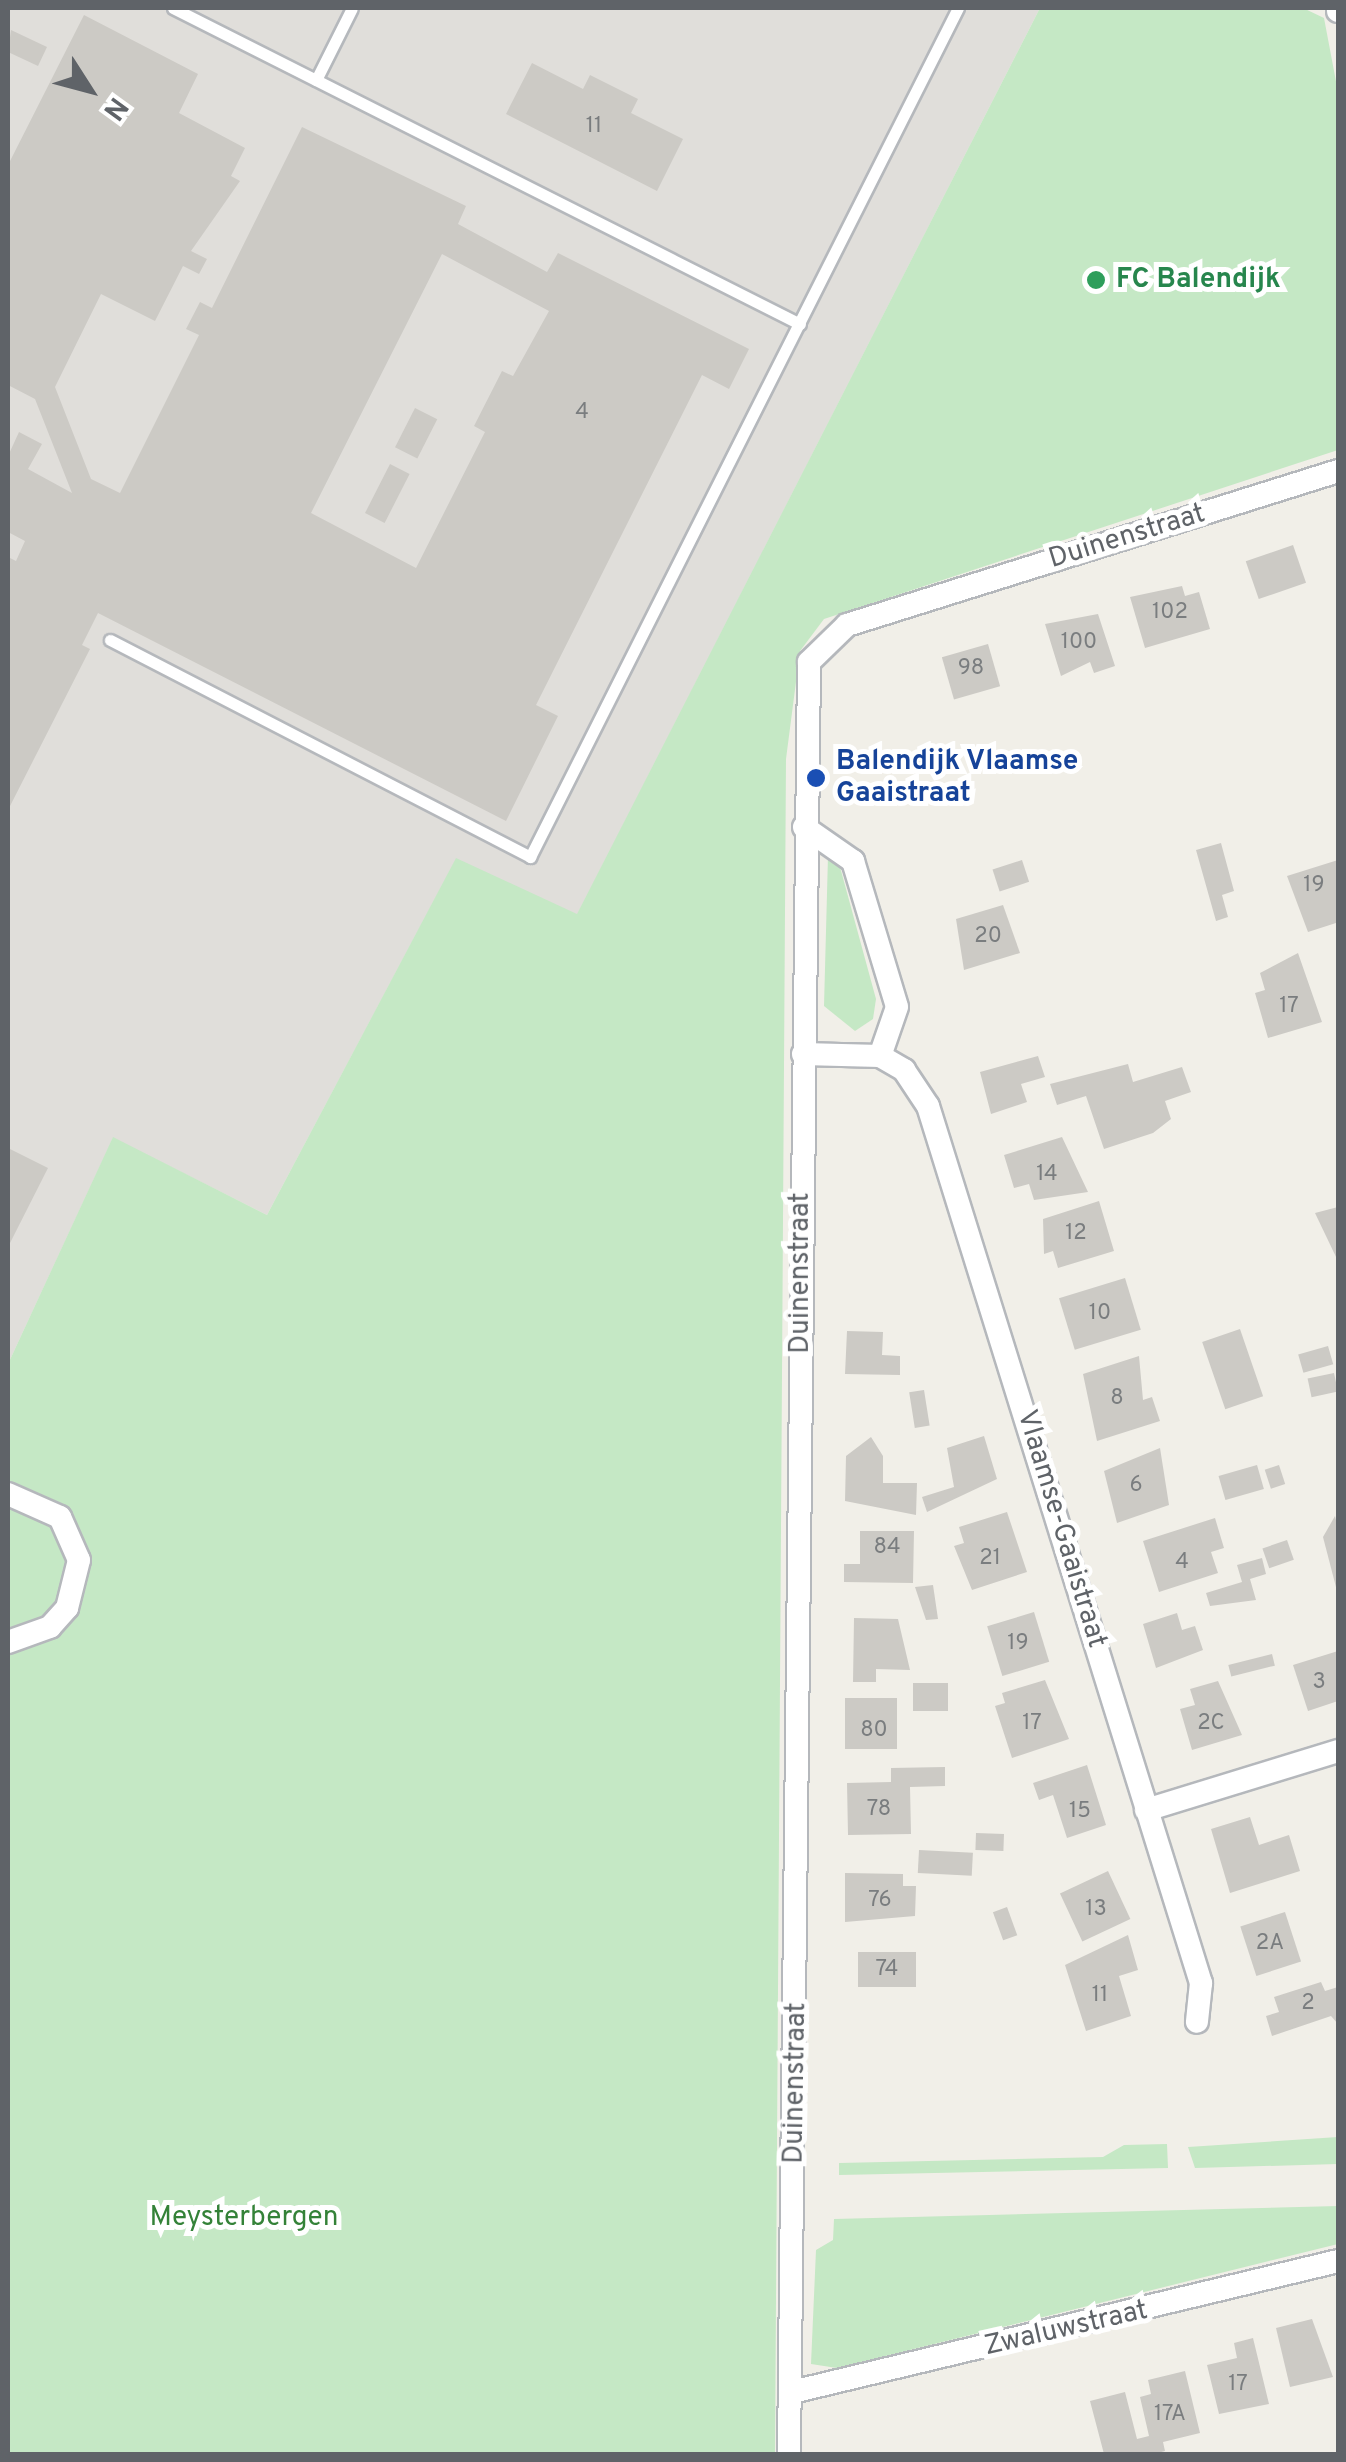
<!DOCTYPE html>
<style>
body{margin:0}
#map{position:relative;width:1346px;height:2462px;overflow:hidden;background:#f1efe8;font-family:Overpass,sans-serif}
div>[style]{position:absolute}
.industrial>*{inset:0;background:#e0deda}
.green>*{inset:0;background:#c5e8c5}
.building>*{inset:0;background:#cccac5;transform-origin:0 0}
.roads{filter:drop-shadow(2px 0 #b5b8bc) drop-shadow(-2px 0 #b5b8bc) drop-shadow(0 2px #b5b8bc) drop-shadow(0 -2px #b5b8bc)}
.lane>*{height:11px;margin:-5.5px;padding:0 5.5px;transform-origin:5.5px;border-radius:5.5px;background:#fff}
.street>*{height:22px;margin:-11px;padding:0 11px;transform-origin:11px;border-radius:11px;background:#fff}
.dots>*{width:28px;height:28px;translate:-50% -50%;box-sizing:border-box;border:5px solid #fff;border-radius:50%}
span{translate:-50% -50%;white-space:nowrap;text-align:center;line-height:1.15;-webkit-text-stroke:10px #fff;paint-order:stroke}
.number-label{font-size:22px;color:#7a7d7f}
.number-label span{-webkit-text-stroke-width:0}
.leisure-label{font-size:28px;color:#27864d;font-weight:700}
.left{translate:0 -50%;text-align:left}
.street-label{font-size:28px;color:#5f6368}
.transit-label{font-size:28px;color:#164399;font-weight:700}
.park-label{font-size:28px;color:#348238}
.frame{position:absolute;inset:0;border:10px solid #5f6368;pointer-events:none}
.north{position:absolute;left:40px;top:40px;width:100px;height:100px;-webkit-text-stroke:8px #fff;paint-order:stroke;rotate:126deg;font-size:28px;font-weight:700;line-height:40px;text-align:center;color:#5f6368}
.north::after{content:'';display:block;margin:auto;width:35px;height:45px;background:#5f6368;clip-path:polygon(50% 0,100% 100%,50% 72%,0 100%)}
</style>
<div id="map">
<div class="industrial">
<i style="clip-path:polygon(8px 8px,1040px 8px,577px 915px,456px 859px,267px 1215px,113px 1138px,8px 1364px)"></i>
</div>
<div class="green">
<i style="clip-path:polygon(1040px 8px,1303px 8px,1324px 18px,1338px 92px,1338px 450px,824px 619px,800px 651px,786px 759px,775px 2454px,8px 2454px,8px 1364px,113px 1137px,267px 1215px,456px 858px,577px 914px)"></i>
<i style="clip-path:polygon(828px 856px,840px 867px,876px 999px,873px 1019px,855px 1031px,824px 1006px)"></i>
<i style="clip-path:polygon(1338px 2137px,1338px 2164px,1195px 2168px,1188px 2147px)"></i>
<i style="clip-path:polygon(1167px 2144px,1168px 2168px,839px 2175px,839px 2163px,1103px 2157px,1124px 2145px)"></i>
<i style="clip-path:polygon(1338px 2206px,1338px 2244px,837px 2368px,811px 2364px,816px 2250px,833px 2240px,834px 2219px)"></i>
</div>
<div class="building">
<i style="clip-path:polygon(evenodd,84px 15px,198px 74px,179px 113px,245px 148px,231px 176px,240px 181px,191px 251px,207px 259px,199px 274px,183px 266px,155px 321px,101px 294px,55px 387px,91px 479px,120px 493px,199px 335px,186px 329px,200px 302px,212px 308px,302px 127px,466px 206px,458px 224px,547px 272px,558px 253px,749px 349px,729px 389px,702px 375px,536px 705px,558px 716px,506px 821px,98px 613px,82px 645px,90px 649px,8px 810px,8px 557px,16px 561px,25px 541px,8px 532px,8px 456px,19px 432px,42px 444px,28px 469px,72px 493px,35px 399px,8px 385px,8px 165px,84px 15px,442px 254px,549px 311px,513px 376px,502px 371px,474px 426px,485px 432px,416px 568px,311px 513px,442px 254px)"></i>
<i style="clip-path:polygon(11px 30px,47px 47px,38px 66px,8px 52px)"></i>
<i style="clip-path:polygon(532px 63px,583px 89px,590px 75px,638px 99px,631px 113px,683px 139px,657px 191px,506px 114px)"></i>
<i style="left:415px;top:408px;width:25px;height:44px;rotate:27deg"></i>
<i style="left:390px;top:464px;width:22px;height:55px;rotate:27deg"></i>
<i style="left:1293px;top:545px;width:40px;height:50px;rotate:71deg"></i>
<i style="clip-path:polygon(1182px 586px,1185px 596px,1199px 592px,1210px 629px,1145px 648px,1130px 597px)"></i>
<i style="clip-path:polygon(1098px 614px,1115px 666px,1094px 673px,1090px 662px,1061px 676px,1045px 624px)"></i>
<i style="left:988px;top:644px;width:44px;height:48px;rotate:74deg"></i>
<i style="clip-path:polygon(1221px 843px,1234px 891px,1222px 895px,1228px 917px,1216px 921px,1196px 850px)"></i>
<i style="left:1022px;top:860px;width:23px;height:31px;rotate:72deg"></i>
<i style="clip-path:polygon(1338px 860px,1336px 923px,1308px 932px,1287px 876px)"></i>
<i style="clip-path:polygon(1003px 905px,1020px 953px,964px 970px,956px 919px)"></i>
<i style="clip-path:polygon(1298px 953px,1322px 1022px,1268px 1038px,1255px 993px,1265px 990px,1260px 973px)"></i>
<i style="clip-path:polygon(1038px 1056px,1045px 1077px,1021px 1084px,1027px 1102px,991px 1114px,980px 1072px)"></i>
<i style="clip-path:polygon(1128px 1064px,1133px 1082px,1182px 1067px,1191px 1092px,1165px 1101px,1171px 1119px,1153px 1133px,1104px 1149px,1086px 1096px,1057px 1105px,1050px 1084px)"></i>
<i style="clip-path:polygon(1062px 1137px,1088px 1192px,1034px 1200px,1029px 1184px,1014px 1188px,1004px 1155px)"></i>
<i style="clip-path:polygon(8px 1148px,48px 1168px,8px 1247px)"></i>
<i style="clip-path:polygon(1099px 1201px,1114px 1251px,1058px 1268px,1053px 1251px,1044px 1254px,1043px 1219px)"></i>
<i style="clip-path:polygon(1338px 1207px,1338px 1259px,1337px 1259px,1315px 1213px)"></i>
<i style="left:1125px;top:1278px;width:54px;height:69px;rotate:73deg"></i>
<i style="left:1240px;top:1329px;width:71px;height:40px;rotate:71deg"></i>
<i style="clip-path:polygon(847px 1331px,883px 1332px,882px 1355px,900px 1356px,900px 1375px,845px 1374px)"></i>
<i style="left:1328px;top:1346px;width:19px;height:31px;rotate:74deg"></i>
<i style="clip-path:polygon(1139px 1356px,1143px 1400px,1152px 1397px,1160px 1421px,1097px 1441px,1083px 1374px)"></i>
<i style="left:1334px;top:1373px;width:19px;height:27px;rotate:78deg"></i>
<i style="left:924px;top:1390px;width:36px;height:15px;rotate:81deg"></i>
<i style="clip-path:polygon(984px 1436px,997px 1479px,927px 1512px,922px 1497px,954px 1487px,947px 1448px)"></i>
<i style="clip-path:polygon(871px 1437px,883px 1456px,883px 1483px,917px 1483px,916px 1515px,845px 1501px,846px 1456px)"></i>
<i style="clip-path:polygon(1160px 1448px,1169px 1505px,1117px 1523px,1104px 1471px)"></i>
<i style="left:1257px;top:1465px;width:25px;height:40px;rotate:74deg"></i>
<i style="left:1279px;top:1465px;width:20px;height:15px;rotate:72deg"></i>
<i style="clip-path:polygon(1007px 1512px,1027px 1572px,972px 1590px,954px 1546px,964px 1543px,959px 1527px)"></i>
<i style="clip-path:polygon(1335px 1516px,1338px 1529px,1337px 1591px,1323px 1537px)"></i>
<i style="clip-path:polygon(1215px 1518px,1224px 1548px,1211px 1552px,1218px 1573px,1159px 1592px,1143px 1541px)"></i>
<i style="clip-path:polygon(860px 1531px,914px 1531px,913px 1583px,844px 1582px,844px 1564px,860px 1564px)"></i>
<i style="left:1287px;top:1540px;width:21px;height:26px;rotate:71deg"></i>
<i style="clip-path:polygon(1262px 1558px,1266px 1574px,1250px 1579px,1256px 1600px,1210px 1606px,1206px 1593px,1242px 1582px,1237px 1565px)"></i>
<i style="clip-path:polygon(933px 1585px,938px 1619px,926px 1620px,915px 1587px)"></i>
<i style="left:1034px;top:1612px;width:52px;height:49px;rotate:73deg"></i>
<i style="clip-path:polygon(1177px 1613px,1182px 1630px,1195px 1626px,1203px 1650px,1156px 1668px,1143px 1624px)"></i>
<i style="clip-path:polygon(854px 1618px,898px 1619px,910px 1670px,876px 1669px,876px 1682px,853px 1682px)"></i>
<i style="clip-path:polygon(1338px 1651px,1338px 1701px,1308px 1711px,1293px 1665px)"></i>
<i style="left:1272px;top:1654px;width:12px;height:45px;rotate:76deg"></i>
<i style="clip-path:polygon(1045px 1680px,1069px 1739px,1012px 1758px,995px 1706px,1005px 1703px,1002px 1693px)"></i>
<i style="clip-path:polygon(1218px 1681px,1242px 1735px,1192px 1750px,1180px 1709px,1195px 1705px,1190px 1689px)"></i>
<i style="left:913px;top:1683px;width:35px;height:28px"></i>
<i style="left:845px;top:1698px;width:52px;height:51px"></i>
<i style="clip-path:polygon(1087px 1765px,1106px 1825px,1067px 1838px,1053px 1795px,1039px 1800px,1033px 1783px)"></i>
<i style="clip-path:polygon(945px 1767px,945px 1786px,910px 1787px,911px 1834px,848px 1835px,847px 1783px,891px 1782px,891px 1768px)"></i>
<i style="clip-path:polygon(1250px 1817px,1259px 1845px,1289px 1835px,1300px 1871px,1230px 1893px,1211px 1829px)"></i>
<i style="left:976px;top:1833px;width:28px;height:17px;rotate:2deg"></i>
<i style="left:919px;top:1850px;width:54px;height:23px;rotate:3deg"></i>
<i style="left:1108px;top:1871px;width:53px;height:53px;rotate:65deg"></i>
<i style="clip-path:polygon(845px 1873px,903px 1874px,903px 1886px,916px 1886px,915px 1916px,845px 1922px)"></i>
<i style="left:1007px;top:1907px;width:30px;height:15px;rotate:70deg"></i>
<i style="left:1285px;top:1912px;width:52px;height:47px;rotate:72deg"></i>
<i style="clip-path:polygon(1128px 1935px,1138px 1970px,1119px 1976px,1131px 2016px,1086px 2031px,1065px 1965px)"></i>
<i style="left:858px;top:1952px;width:58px;height:35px"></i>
<i style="clip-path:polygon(1321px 1982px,1325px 1991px,1338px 1987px,1338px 2024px,1331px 2016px,1272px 2036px,1266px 2016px,1279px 2012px,1274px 1997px)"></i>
<i style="clip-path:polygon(1312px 2319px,1333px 2377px,1290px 2387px,1276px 2328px)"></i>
<i style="clip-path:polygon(1253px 2338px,1269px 2404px,1219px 2414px,1207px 2365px,1237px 2358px,1234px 2343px)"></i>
<i style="clip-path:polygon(1185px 2371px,1200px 2433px,1163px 2442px,1165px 2451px,1154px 2454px,1104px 2454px,1090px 2401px,1125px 2392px,1137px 2439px,1149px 2436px,1140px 2397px,1151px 2394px,1148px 2380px)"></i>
</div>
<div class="roads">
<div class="lane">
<i style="left:173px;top:8px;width:702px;rotate:26.75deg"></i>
<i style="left:316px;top:80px;width:80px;rotate:-63.4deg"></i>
<i style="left:110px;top:640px;width:473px;rotate:27.3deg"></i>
<i style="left:530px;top:857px;width:951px;rotate:-63.25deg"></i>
</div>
<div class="street">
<i style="left:1338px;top:8px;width:3px;rotate:90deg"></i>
<i style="left:804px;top:827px;width:60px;rotate:34.8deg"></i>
<i style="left:853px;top:861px;width:152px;rotate:73.2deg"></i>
<i style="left:897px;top:1007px;width:52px;rotate:109.1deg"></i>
<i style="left:803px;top:1054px;width:77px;rotate:1.5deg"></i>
<i style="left:880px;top:1056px;width:28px;rotate:30deg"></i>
<i style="left:904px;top:1070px;width:43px;rotate:56.3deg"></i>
<i style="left:928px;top:1106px;width:919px;rotate:72.71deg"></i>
<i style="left:1201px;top:1983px;width:39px;rotate:96deg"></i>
<i style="left:8px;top:1494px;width:57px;rotate:23.9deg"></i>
<i style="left:60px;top:1517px;width:47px;rotate:66.2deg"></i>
<i style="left:79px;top:1560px;width:49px;rotate:104deg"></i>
<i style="left:67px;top:1608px;width:25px;rotate:132deg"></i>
<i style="left:50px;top:1627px;width:45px;rotate:160.3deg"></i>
<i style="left:1146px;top:1810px;width:201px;rotate:-17.1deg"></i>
<i style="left:792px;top:2392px;width:561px;rotate:-13.49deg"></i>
<i style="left:789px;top:2454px;width:1792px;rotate:-89.36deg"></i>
<i style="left:809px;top:662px;width:53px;rotate:-44.2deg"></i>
<i style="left:847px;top:625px;width:515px;rotate:-17.41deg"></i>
</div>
</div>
<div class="dots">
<i style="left:1096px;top:280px;background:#2e9e5b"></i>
<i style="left:816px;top:778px;background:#1a4fb4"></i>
</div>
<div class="number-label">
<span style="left:594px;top:127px">11</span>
<span style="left:582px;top:413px">4</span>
<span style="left:1170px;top:613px">102</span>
<span style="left:1079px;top:643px">100</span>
<span style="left:971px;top:669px">98</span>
<span style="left:1314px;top:886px">19</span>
<span style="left:988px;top:937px">20</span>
<span style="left:1289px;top:1007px">17</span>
<span style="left:1047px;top:1175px">14</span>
<span style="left:1076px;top:1234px">12</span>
<span style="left:1100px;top:1314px">10</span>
<span style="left:1117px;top:1399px">8</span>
<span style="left:1136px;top:1486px">6</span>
<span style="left:887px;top:1548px">84</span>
<span style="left:990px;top:1559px">21</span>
<span style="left:1182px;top:1563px">4</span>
<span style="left:1018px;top:1644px">19</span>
<span style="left:1319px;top:1683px">3</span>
<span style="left:1032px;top:1724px">17</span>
<span style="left:1211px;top:1724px">2C</span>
<span style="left:874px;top:1731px">80</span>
<span style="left:879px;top:1810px">78</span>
<span style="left:1080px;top:1812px">15</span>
<span style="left:880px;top:1901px">76</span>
<span style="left:1096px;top:1910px">13</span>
<span style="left:1270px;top:1944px">2A</span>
<span style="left:887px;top:1970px">74</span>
<span style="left:1100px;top:1996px">11</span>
<span style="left:1308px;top:2004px">2</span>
<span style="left:1238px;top:2385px">17</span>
<span style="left:1170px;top:2415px">17A</span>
</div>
<div class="leisure-label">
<span class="left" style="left:1116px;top:280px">FC Balendijk</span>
</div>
<div class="street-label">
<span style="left:1127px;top:537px;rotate:-17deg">Duinenstraat</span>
<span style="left:801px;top:1273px;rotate:-90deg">Duinenstraat</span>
<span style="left:1061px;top:1529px;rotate:73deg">Vlaamse-Gaaistraat</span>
<span style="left:796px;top:2083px;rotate:-89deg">Duinenstraat</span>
<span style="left:1066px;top:2329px;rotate:-13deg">Zwaluwstraat</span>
</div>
<div class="transit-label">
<span class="left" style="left:836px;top:778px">Balendijk Vlaamse<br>Gaaistraat</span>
</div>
<div class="park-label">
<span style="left:244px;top:2218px">Meysterbergen</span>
</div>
<div class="frame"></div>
<div class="north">N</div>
</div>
